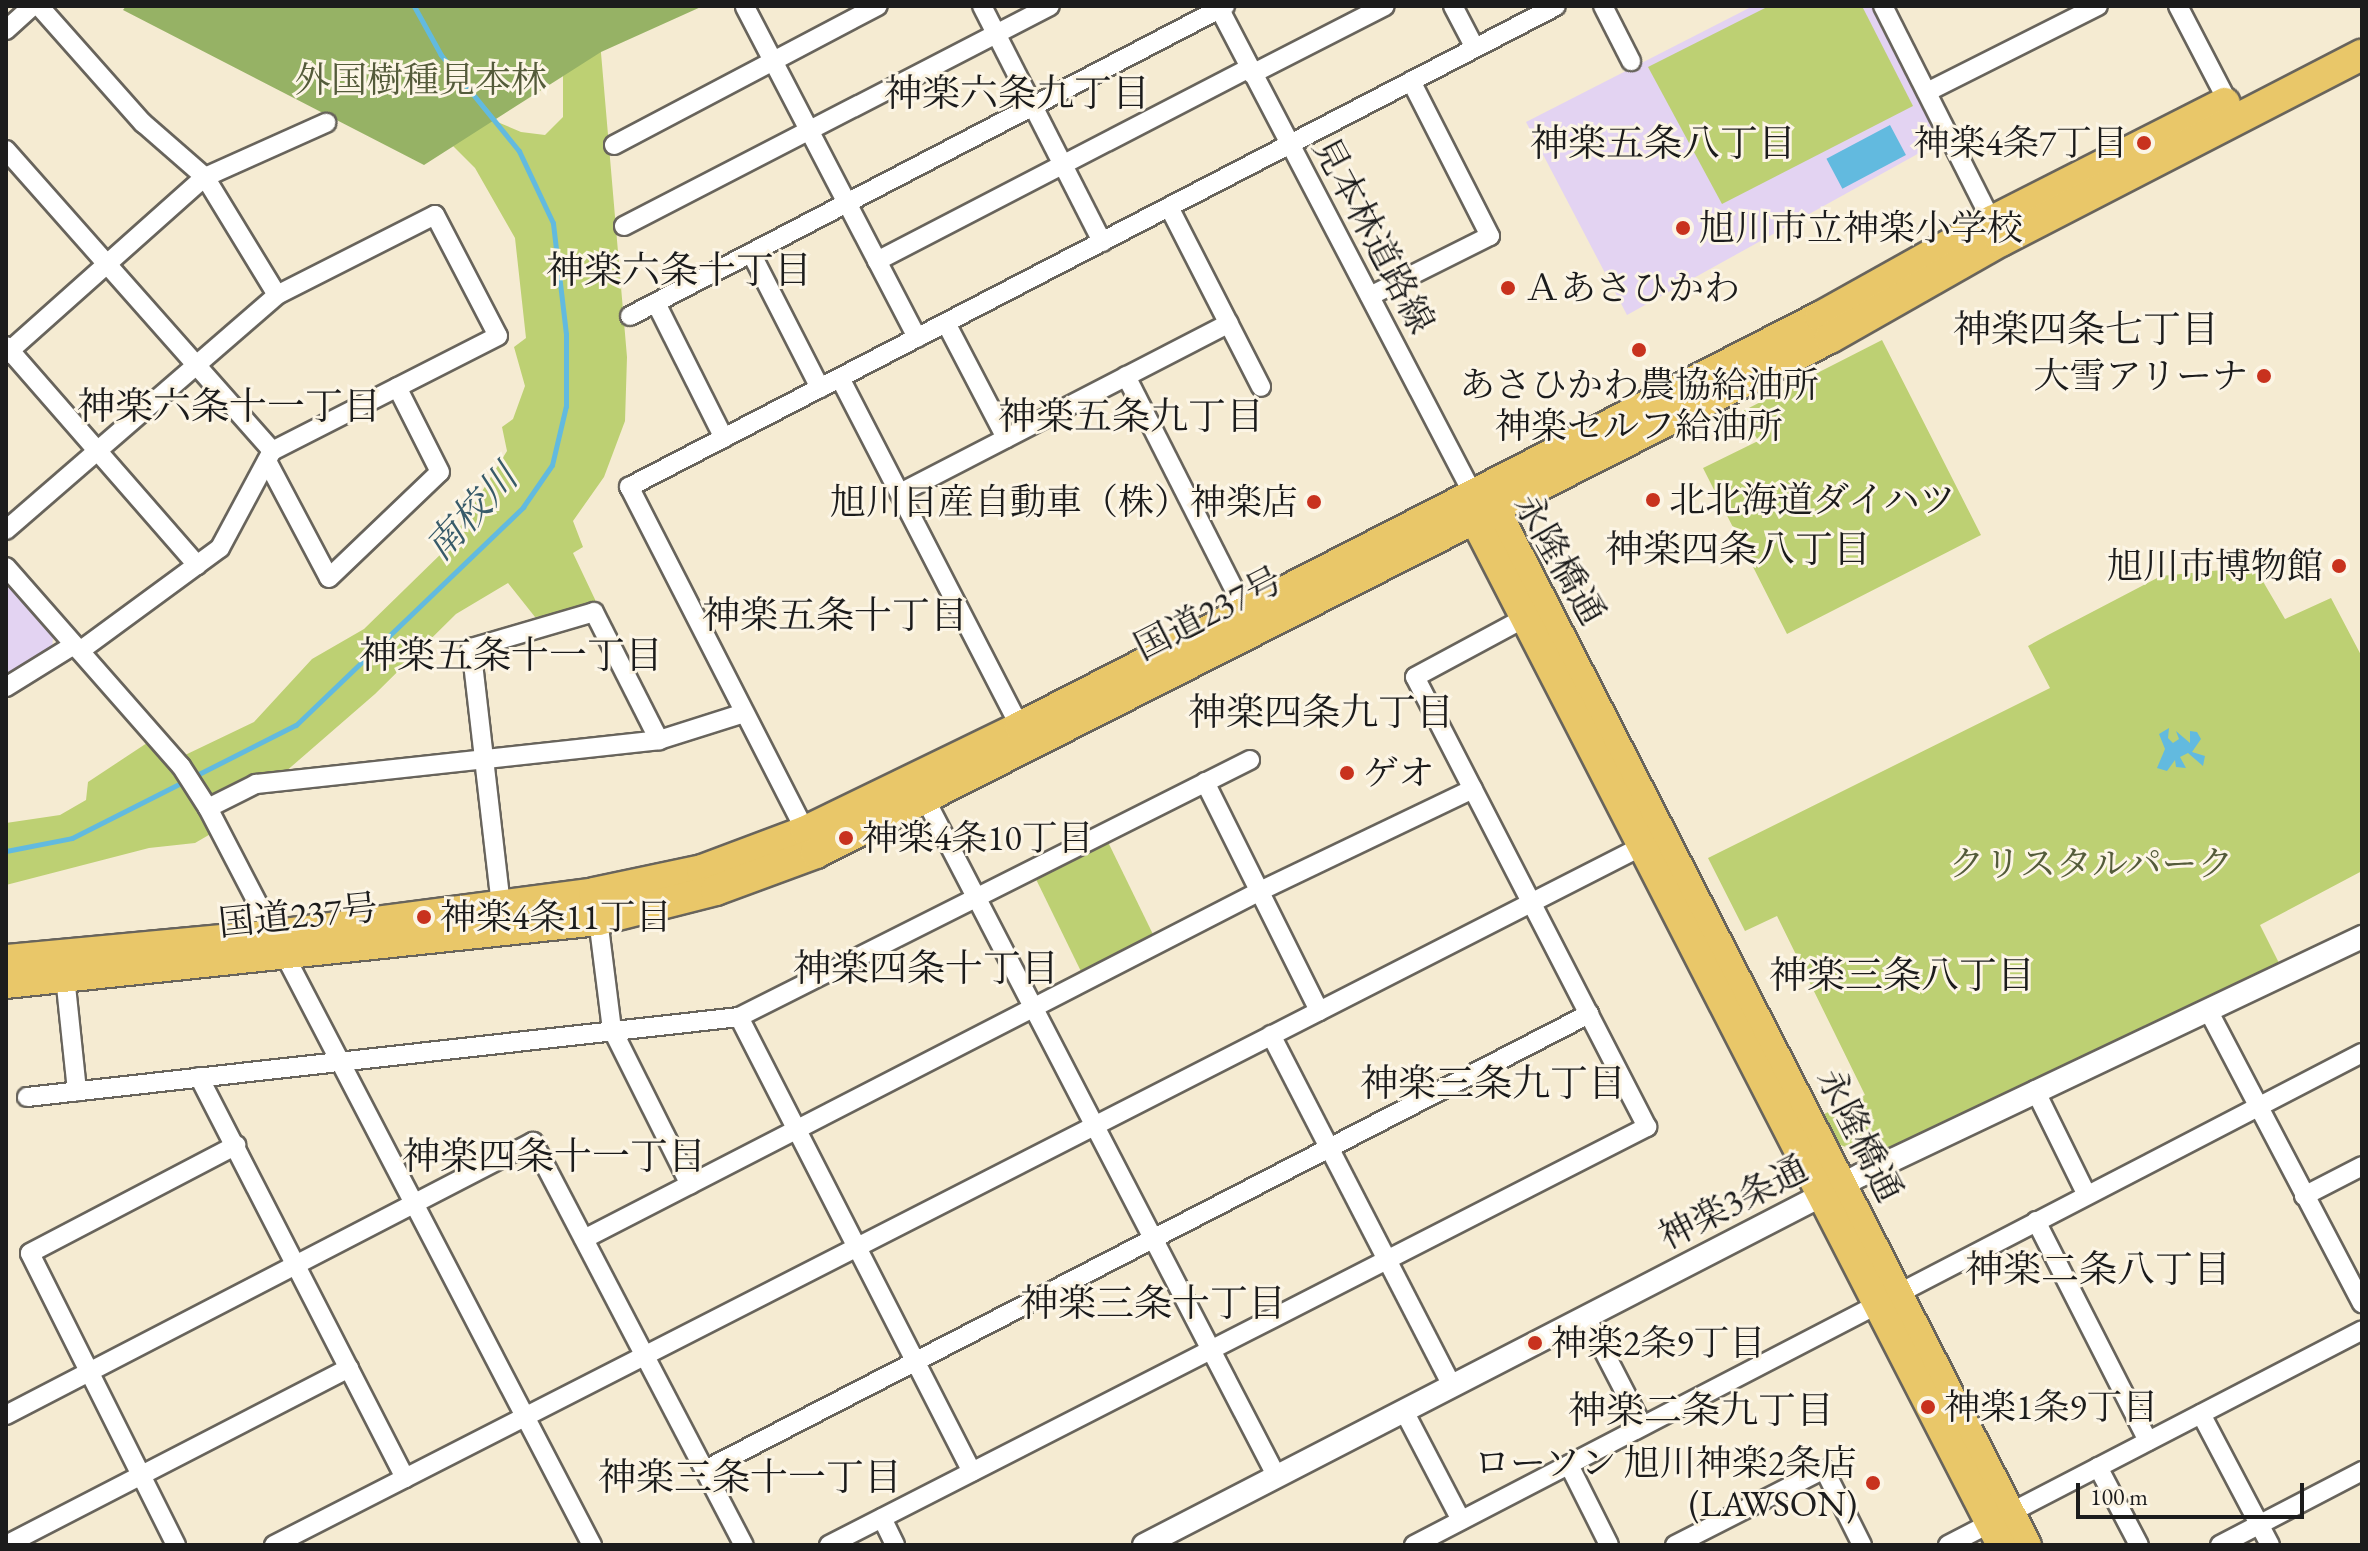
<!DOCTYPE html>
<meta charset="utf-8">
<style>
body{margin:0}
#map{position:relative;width:2368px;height:1551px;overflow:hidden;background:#f5ebd2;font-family:"EB Garamond","Noto Serif JP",serif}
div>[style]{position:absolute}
.built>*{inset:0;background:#e3d3f2}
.green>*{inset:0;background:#bdd073;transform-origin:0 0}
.forest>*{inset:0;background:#96b265}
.water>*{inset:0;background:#62badf;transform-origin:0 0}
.stream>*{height:5px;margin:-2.5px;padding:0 2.5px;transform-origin:2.5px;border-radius:2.5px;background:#62badf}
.roads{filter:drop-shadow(2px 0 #68645c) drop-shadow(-2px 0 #68645c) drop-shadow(0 2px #68645c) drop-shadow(0 -2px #68645c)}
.minor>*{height:18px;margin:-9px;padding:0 9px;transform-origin:9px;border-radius:9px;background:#fff}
.tertiary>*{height:22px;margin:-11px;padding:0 11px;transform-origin:11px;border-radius:11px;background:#fff}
.primary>*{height:28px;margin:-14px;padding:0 14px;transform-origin:14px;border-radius:14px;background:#e9c769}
.trunk>*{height:30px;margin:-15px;padding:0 15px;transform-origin:15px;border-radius:15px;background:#e9c769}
.dots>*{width:22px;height:22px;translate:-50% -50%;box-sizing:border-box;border:4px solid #fcf5e5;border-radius:50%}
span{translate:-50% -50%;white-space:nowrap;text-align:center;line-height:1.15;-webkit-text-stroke:6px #fcf5e5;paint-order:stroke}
.park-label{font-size:36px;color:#545b3a}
.poi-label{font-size:36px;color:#1c1c1c}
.right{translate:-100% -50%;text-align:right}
.left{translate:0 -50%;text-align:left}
.street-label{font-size:36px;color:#1c1c1c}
.neighbourhood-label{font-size:38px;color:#1c1c1c}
.water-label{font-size:38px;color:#385b6a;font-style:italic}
.frame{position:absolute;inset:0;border:8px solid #1c1c1c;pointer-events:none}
.scale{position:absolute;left:2076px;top:1483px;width:228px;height:36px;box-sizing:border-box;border:4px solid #1c1c1c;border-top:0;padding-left:10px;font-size:24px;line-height:28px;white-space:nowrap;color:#1c1c1c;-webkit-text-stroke:6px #fcf5e5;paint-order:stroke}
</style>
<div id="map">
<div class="built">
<i style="clip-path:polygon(1753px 6px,1871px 6px,1941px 141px,1627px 315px,1526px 122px)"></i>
<i style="clip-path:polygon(6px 583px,53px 637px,52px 651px,6px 676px)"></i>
</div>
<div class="green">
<i style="clip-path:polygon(597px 6px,627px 357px,625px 421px,604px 477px,573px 521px,583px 547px,573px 553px,600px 610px,535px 617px,508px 583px,456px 614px,375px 694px,284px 773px,213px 799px,183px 756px,254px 722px,312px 659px,364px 629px,447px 548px,507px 451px,502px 427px,513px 419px,525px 386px,514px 347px,526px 338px,515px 238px,475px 168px,427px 120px,476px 113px,521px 132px,545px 135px,563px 117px,563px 63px)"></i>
<i style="clip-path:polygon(1769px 6px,1862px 6px,1913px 106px,1722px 204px,1648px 67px)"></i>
<i style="clip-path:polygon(1882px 340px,1981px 535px,1787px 634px,1703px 468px,1758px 441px,1743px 411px)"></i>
<i style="clip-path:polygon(2251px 561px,2285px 619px,2331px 598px,2362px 657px,2362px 871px,2260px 925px,2281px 967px,1871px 1157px,1838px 1144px,1824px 1114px,1865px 1095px,1777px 916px,1745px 931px,1708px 858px,2050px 688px,2028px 646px,2048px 635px,2161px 576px,2222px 570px)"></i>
<i style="clip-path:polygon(153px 739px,214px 832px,195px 843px,149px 848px,6px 885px,6px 823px,60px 815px,86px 800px,88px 782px)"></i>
<i style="left:1107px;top:840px;width:106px;height:81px;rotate:64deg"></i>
</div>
<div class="forest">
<i style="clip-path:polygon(126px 6px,703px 6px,601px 52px,424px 165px,123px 10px)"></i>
</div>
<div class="water">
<i style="left:1890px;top:125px;width:34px;height:72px;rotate:62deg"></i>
<i style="clip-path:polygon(2169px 728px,2168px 738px,2173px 743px,2179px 739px,2176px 731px,2190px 743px,2190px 731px,2197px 732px,2201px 739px,2192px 752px,2205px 756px,2203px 766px,2188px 753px,2180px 757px,2186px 768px,2176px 767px,2175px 760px,2167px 771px,2157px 768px,2165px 749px,2159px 734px)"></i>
</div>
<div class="stream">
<i style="left:6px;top:851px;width:67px;rotate:-11.1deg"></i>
<i style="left:72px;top:838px;width:251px;rotate:-26.8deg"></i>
<i style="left:296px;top:725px;width:315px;rotate:-43.8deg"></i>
<i style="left:523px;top:507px;width:51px;rotate:-55.4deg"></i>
<i style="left:552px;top:465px;width:61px;rotate:-76.7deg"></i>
<i style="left:566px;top:406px;width:72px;rotate:-90deg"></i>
<i style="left:566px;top:334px;width:112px;rotate:-96.7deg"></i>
<i style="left:553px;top:223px;width:80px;rotate:-115.3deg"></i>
<i style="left:519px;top:151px;width:124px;rotate:-129.1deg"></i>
<i style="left:441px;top:55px;width:56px;rotate:-118.9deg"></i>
</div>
<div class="roads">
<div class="minor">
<i style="left:39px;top:6px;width:157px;rotate:48.4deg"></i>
<i style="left:143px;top:123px;width:82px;rotate:41.1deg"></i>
<i style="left:205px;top:177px;width:138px;rotate:58.6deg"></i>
<i style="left:982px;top:6px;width:265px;rotate:63deg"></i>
<i style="left:1218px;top:6px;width:551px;rotate:62.41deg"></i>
<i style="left:1453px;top:6px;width:47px;rotate:62.4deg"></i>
<i style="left:1603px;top:6px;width:62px;rotate:63deg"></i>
<i style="left:1883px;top:6px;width:249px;rotate:63.2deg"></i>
<i style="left:2178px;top:6px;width:108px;rotate:62.5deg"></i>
<i style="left:745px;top:7px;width:373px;rotate:62.5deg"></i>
<i style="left:6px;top:30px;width:36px;rotate:-42deg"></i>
<i style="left:1252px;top:74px;width:149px;rotate:-27.1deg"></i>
<i style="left:1929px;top:91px;width:189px;rotate:-26.7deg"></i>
<i style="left:614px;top:145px;width:298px;rotate:-27.8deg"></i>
<i style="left:6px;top:150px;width:402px;rotate:48.5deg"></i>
<i style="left:1169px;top:207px;width:202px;rotate:62.9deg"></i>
<i style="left:624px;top:226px;width:479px;rotate:-27.3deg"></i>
<i style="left:751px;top:253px;width:152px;rotate:62.9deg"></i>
<i style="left:877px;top:261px;width:420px;rotate:-27.4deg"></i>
<i style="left:1370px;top:296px;width:134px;rotate:-26.6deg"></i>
<i style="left:1490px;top:236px;width:174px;rotate:-117deg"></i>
<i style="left:656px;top:303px;width:151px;rotate:63.3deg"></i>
<i style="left:630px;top:316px;width:671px;rotate:-27.52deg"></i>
<i style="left:946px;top:323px;width:130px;rotate:62.4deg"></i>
<i style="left:6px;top:346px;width:291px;rotate:48.9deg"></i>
<i style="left:6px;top:354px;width:266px;rotate:-41.7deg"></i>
<i style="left:205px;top:177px;width:133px;rotate:-24.1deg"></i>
<i style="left:1126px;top:376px;width:271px;rotate:63.1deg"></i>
<i style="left:840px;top:378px;width:401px;rotate:62.7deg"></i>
<i style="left:267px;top:461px;width:132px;rotate:62.1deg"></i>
<i style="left:329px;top:578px;width:153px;rotate:-43.7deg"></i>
<i style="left:440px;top:472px;width:95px;rotate:-116.8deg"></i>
<i style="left:900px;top:493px;width:370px;rotate:-27.3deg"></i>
<i style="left:6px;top:530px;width:359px;rotate:-40.9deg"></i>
<i style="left:277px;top:295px;width:177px;rotate:-26.9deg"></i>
<i style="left:435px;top:215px;width:136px;rotate:62.5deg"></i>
<i style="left:498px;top:336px;width:254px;rotate:153deg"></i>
<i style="left:272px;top:451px;width:110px;rotate:118.2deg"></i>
<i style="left:220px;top:548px;width:174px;rotate:143.7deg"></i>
<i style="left:6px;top:567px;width:265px;rotate:48.7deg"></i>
<i style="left:181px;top:766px;width:50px;rotate:57.3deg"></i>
<i style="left:208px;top:808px;width:831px;rotate:62.48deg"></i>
<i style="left:6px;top:687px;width:80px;rotate:-31.7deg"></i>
<i style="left:1205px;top:782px;width:256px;rotate:63.5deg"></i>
<i style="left:920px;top:789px;width:775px;rotate:62.58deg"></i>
<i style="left:208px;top:808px;width:54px;rotate:-26.6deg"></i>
<i style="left:256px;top:784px;width:405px;rotate:-6.2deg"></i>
<i style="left:659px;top:740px;width:89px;rotate:-17.6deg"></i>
<i style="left:810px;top:840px;width:397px;rotate:-117.1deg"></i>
<i style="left:629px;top:487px;width:1044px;rotate:-27.42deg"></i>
<i style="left:597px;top:911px;width:119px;rotate:82.8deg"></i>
<i style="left:612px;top:1029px;width:174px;rotate:63.4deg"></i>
<i style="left:502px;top:914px;width:268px;rotate:-96.6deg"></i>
<i style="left:471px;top:648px;width:128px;rotate:-16.3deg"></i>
<i style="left:594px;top:612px;width:144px;rotate:63.1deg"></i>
<i style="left:64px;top:967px;width:125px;rotate:84deg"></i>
<i style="left:2209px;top:1012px;width:329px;rotate:62.3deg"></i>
<i style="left:739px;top:1017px;width:511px;rotate:62.88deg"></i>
<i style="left:1271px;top:1035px;width:394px;rotate:62.7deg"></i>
<i style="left:199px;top:1077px;width:451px;rotate:62.8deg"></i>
<i style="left:2035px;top:1090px;width:117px;rotate:63.7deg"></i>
<i style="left:27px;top:1097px;width:716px;rotate:-6.41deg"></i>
<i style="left:739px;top:1017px;width:572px;rotate:-26.7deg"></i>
<i style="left:2304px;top:1196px;width:65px;rotate:-27.3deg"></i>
<i style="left:2036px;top:1221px;width:247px;rotate:63deg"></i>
<i style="left:584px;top:1239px;width:760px;rotate:-27.24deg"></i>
<i style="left:1260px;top:891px;width:236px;rotate:-25.6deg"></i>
<i style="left:1586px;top:1317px;width:122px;rotate:62.6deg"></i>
<i style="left:1404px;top:1411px;width:123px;rotate:62.4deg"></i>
<i style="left:2201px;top:1414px;width:148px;rotate:62.2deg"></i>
<i style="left:6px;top:1415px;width:594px;rotate:-27.39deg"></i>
<i style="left:533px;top:1142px;width:455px;rotate:62.4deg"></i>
<i style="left:1569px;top:1465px;width:89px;rotate:63.4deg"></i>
<i style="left:2098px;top:1467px;width:88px;rotate:62.3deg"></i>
<i style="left:705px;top:1470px;width:995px;rotate:-27.29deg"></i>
<i style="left:882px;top:1518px;width:30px;rotate:64deg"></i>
<i style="left:6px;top:1545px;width:386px;rotate:-27.3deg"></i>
<i style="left:176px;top:1545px;width:326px;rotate:-116.6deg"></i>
<i style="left:30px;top:1253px;width:233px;rotate:-27.6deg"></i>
<i style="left:274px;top:1545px;width:1545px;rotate:-27.06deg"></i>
<i style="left:829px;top:1545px;width:919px;rotate:-27.07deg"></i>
<i style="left:1647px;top:1127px;width:506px;rotate:-117.27deg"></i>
<i style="left:1415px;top:677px;width:135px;rotate:-28.3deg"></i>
<i style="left:1414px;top:1545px;width:1068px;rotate:-27.43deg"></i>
<i style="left:1675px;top:1545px;width:167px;rotate:-27deg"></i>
<i style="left:1824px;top:1469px;width:85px;rotate:63.4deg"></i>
<i style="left:1948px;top:1545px;width:466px;rotate:-27.4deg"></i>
<i style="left:2220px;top:1545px;width:160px;rotate:-27.5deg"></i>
</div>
<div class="tertiary">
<i style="left:1144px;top:1545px;width:807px;rotate:-27.3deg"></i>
<i style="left:1861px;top:1175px;width:555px;rotate:-25.41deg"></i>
</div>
<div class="primary">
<i style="left:1477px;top:496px;width:24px;rotate:36deg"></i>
<i style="left:1496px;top:510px;width:1163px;rotate:62.84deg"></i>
<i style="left:1473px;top:498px;width:23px;rotate:85deg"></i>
<i style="left:1475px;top:521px;width:1151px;rotate:62.81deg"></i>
</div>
<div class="trunk">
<i style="left:6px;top:960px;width:272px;rotate:-5.3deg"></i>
<i style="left:277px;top:935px;width:320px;rotate:-7.5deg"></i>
<i style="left:594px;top:893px;width:110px;rotate:-12deg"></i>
<i style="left:702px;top:870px;width:111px;rotate:-20.6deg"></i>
<i style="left:806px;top:831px;width:238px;rotate:-25.9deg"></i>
<i style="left:1020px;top:727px;width:899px;rotate:-27.14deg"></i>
<i style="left:1820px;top:317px;width:197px;rotate:-29.2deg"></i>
<i style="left:1992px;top:221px;width:261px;rotate:-26.9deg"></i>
<i style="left:6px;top:983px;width:595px;rotate:-6.07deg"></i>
<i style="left:598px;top:920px;width:122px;rotate:-14.3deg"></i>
<i style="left:716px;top:890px;width:107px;rotate:-20.3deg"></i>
<i style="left:816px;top:853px;width:1137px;rotate:-26.93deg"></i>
<i style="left:1830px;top:338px;width:197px;rotate:-29.6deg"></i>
<i style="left:2001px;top:241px;width:406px;rotate:-27.3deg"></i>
</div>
</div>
<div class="dots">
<i style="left:2144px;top:143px;background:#c8321e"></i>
<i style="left:1683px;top:228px;background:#c8321e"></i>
<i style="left:1508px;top:288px;background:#c8321e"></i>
<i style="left:1639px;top:350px;background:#c8321e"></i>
<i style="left:2264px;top:376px;background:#c8321e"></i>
<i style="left:1653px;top:500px;background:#c8321e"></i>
<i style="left:1314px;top:502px;background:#c8321e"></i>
<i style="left:2339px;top:566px;background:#c8321e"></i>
<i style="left:1347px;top:773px;background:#c8321e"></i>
<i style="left:846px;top:838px;background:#c8321e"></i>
<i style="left:424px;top:917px;background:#c8321e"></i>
<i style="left:1535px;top:1343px;background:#c8321e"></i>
<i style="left:1928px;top:1407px;background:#c8321e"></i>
<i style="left:1873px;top:1483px;background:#c8321e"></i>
</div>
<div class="park-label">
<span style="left:421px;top:80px">外国樹種見本林</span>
<span style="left:2091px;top:864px">クリスタルパーク</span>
</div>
<div class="poi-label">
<span class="right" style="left:2128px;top:143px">神楽4条7丁目</span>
<span class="left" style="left:1699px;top:228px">旭川市立神楽小学校</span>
<span class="left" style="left:1524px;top:288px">Ａあさひかわ</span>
<span class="right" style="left:2248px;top:376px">大雪アリーナ</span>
<span style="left:1639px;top:405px">あさひかわ農協給油所<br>神楽セルフ給油所</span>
<span class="left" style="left:1669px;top:500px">北北海道ダイハツ</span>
<span class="right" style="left:1298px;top:502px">旭川日産自動車（株）神楽店</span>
<span class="right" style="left:2323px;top:566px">旭川市博物館</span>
<span class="left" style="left:1363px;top:773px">ゲオ</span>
<span class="left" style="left:862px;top:838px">神楽4条10丁目</span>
<span class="left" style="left:440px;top:917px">神楽4条11丁目</span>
<span class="left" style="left:1551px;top:1343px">神楽2条9丁目</span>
<span class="left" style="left:1944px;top:1407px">神楽1条9丁目</span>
<span class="right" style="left:1857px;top:1483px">ローソン 旭川神楽2条店<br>(LAWSON)</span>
</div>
<div class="street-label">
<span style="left:1374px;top:235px;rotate:62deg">見本林道路線</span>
<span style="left:1560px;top:559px;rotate:60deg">永隆橋通</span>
<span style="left:1208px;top:613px;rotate:-27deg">国道237号</span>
<span style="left:298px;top:915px;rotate:-6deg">国道237号</span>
<span style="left:1860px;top:1135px;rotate:63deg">永隆橋通</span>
<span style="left:1733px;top:1202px;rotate:-27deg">神楽3条通</span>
</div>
<div class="neighbourhood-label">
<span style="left:1017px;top:93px">神楽六条九丁目</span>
<span style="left:1663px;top:143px">神楽五条八丁目</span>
<span style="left:679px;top:270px">神楽六条十丁目</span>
<span style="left:2086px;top:329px">神楽四条七丁目</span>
<span style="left:229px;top:406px">神楽六条十一丁目</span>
<span style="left:1131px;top:416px">神楽五条九丁目</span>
<span style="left:1738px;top:549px">神楽四条八丁目</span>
<span style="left:835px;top:615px">神楽五条十丁目</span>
<span style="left:511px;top:655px">神楽五条十一丁目</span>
<span style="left:1321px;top:712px">神楽四条九丁目</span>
<span style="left:926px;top:968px">神楽四条十丁目</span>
<span style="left:1902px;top:975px">神楽三条八丁目</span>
<span style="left:1493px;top:1083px">神楽三条九丁目</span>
<span style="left:554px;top:1156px">神楽四条十一丁目</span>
<span style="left:2098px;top:1269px">神楽二条八丁目</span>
<span style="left:1153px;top:1303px">神楽三条十丁目</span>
<span style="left:1701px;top:1410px">神楽二条九丁目</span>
<span style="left:750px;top:1477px">神楽三条十一丁目</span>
</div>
<div class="water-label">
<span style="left:471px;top:512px;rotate:-47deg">南校川</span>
</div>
<div class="frame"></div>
<div class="scale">100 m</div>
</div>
